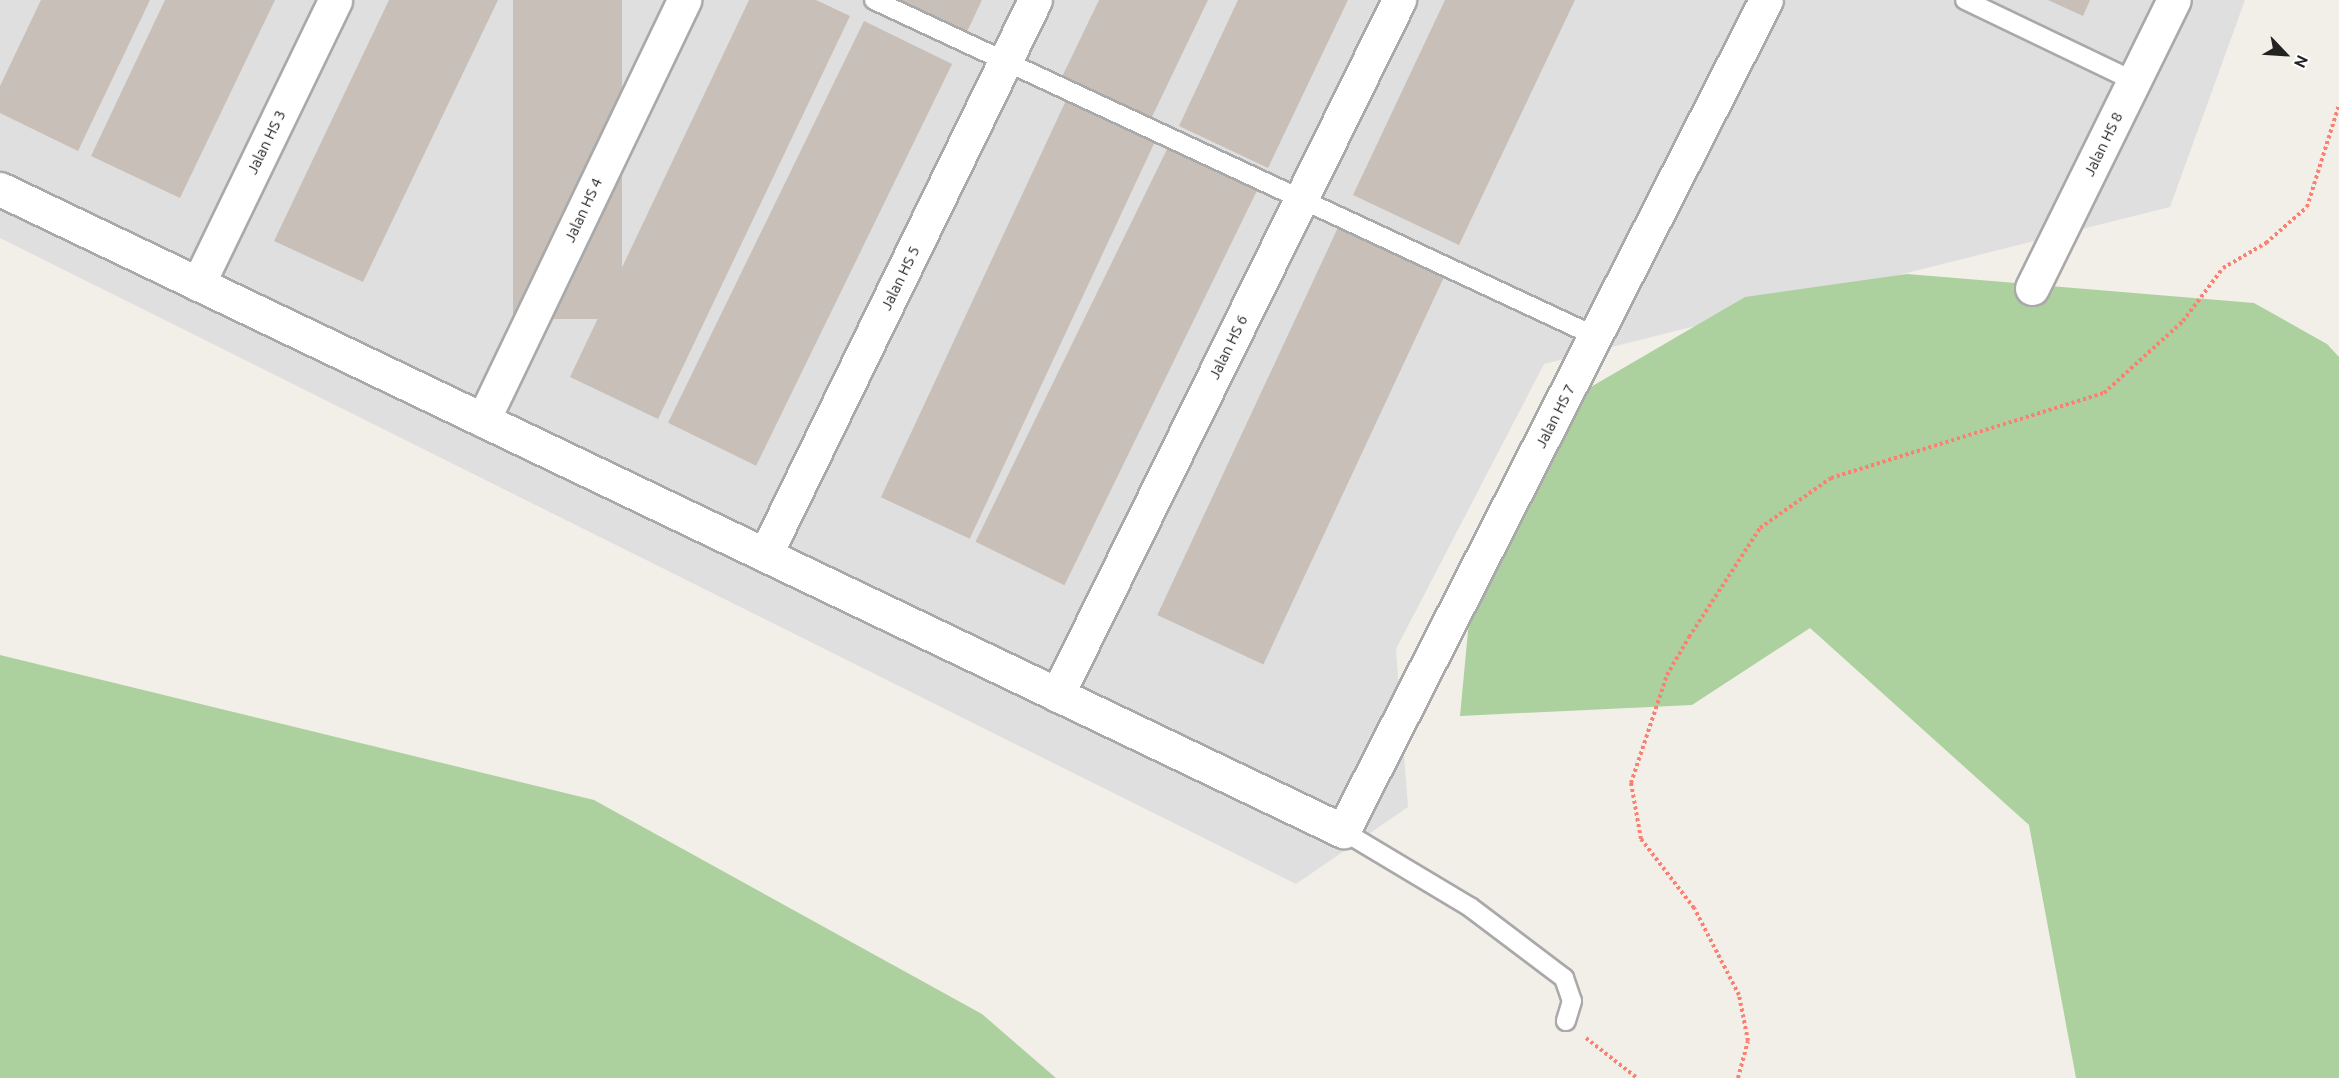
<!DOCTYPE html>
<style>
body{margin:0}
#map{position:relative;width:2339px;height:1078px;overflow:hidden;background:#f2efe9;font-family:Ubuntu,sans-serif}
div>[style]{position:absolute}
.residential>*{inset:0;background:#e0dfdf}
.forest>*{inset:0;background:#add19e}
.building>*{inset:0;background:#c7bfb8;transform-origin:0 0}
.path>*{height:4px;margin-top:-2px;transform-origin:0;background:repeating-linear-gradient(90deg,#fa8072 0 3px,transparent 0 6px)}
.roads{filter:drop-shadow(2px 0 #a9a9a9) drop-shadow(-2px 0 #a9a9a9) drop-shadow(0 2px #a9a9a9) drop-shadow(0 -2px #a9a9a9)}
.lane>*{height:18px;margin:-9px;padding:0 9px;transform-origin:9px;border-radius:9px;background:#fff}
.street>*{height:33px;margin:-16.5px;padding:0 16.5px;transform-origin:16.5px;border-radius:16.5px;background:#fff}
span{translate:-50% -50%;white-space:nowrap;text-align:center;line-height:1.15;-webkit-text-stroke:5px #fff;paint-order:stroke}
.street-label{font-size:15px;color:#222}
.north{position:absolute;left:2255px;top:24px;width:60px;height:60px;-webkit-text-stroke:4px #fff;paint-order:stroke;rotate:115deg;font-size:16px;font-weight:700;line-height:24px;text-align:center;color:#222}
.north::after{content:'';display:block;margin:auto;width:21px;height:27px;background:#222;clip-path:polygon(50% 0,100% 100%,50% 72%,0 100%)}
</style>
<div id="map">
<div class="residential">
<i style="clip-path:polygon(0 0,2245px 0,2170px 207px,1544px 364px,1396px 649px,1408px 807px,1296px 884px,0 238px)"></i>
</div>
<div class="forest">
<i style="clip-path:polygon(1907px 274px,2254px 303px,2327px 344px,2339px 357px,2339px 1078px,2076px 1078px,2029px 825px,1810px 628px,1692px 705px,1460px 716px,1472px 589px,1565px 402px,1745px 297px)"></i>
<i style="clip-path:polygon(0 655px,594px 800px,982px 1014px,1056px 1078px,0 1078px)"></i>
</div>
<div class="building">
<i style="clip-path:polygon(41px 0,150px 0,78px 151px,0 113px,0 86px)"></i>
<i style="clip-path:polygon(165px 0,275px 0,180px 198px,91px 156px)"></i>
<i style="clip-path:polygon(389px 0,498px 0,363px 282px,274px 241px)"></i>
<i style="left:513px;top:0;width:109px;height:319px"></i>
<i style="clip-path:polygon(749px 0,816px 0,850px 16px,658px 419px,570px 377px)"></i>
<i style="clip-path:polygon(891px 0,982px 0,965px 36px)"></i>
<i style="clip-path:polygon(1099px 0,1208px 0,1150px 121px,1061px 79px)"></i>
<i style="clip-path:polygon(1238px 0,1348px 0,1268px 168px,1179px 126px)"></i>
<i style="clip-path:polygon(1445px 0,1575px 0,1459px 245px,1353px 195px)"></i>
<i style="clip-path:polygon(2048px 0,2090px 0,2083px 16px)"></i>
<i style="left:864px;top:21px;width:98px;height:447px;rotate:26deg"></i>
<i style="left:1069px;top:94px;width:98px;height:445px;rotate:25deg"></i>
<i style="left:1171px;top:141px;width:99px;height:446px;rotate:26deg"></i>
<i style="left:1342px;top:219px;width:117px;height:437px;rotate:25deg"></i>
</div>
<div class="path">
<i style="left:1586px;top:1038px;width:65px;rotate:38.1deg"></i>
<i style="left:1738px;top:1078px;width:38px;rotate:-75deg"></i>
<i style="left:1748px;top:1041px;width:47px;rotate:-101.1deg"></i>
<i style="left:1739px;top:995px;width:98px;rotate:-117.3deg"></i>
<i style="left:1694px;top:908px;width:87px;rotate:-127.5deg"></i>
<i style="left:1641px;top:839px;width:57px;rotate:-100.1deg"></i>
<i style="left:1631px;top:783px;width:114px;rotate:-71.6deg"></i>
<i style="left:1667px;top:675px;width:44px;rotate:-59.9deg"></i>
<i style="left:1689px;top:637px;width:130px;rotate:-56.9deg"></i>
<i style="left:1760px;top:528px;width:87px;rotate:-35.2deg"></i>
<i style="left:1831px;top:478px;width:286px;rotate:-17.3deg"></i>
<i style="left:2104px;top:393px;width:107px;rotate:-42.3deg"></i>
<i style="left:2183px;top:321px;width:66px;rotate:-53deg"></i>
<i style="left:2223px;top:268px;width:50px;rotate:-30.2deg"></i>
<i style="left:2266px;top:243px;width:55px;rotate:-41.3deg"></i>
<i style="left:2307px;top:207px;width:107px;rotate:-72.6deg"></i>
</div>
<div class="roads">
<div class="lane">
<i style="left:874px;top:0;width:795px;rotate:24.99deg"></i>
<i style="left:1965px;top:0;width:187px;rotate:25.6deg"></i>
<i style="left:1343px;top:831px;width:148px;rotate:30.9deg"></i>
<i style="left:1470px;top:907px;width:118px;rotate:37.1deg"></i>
<i style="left:1564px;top:978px;width:24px;rotate:71deg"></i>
<i style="left:1572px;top:1001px;width:21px;rotate:107deg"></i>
</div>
<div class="street">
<i style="left:0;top:189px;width:1489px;rotate:25.55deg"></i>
<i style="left:1343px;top:831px;width:932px;rotate:-63.02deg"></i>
<i style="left:198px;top:284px;width:315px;rotate:-64.2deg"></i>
<i style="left:2032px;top:288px;width:321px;rotate:-63.8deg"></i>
<i style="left:483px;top:420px;width:466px;rotate:-64.4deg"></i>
<i style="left:765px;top:555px;width:617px;rotate:-64.06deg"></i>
<i style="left:1057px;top:695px;width:775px;rotate:-63.8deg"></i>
</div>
</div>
<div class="street-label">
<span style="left:266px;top:142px;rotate:-64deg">Jalan HS 3</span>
<span style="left:2103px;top:144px;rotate:-64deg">Jalan HS 8</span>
<span style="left:583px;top:210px;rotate:-65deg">Jalan HS 4</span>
<span style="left:900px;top:278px;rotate:-64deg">Jalan HS 5</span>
<span style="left:1228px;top:347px;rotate:-64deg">Jalan HS 6</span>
<span style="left:1555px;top:416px;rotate:-63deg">Jalan HS 7</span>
</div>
<div class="north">N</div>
</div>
